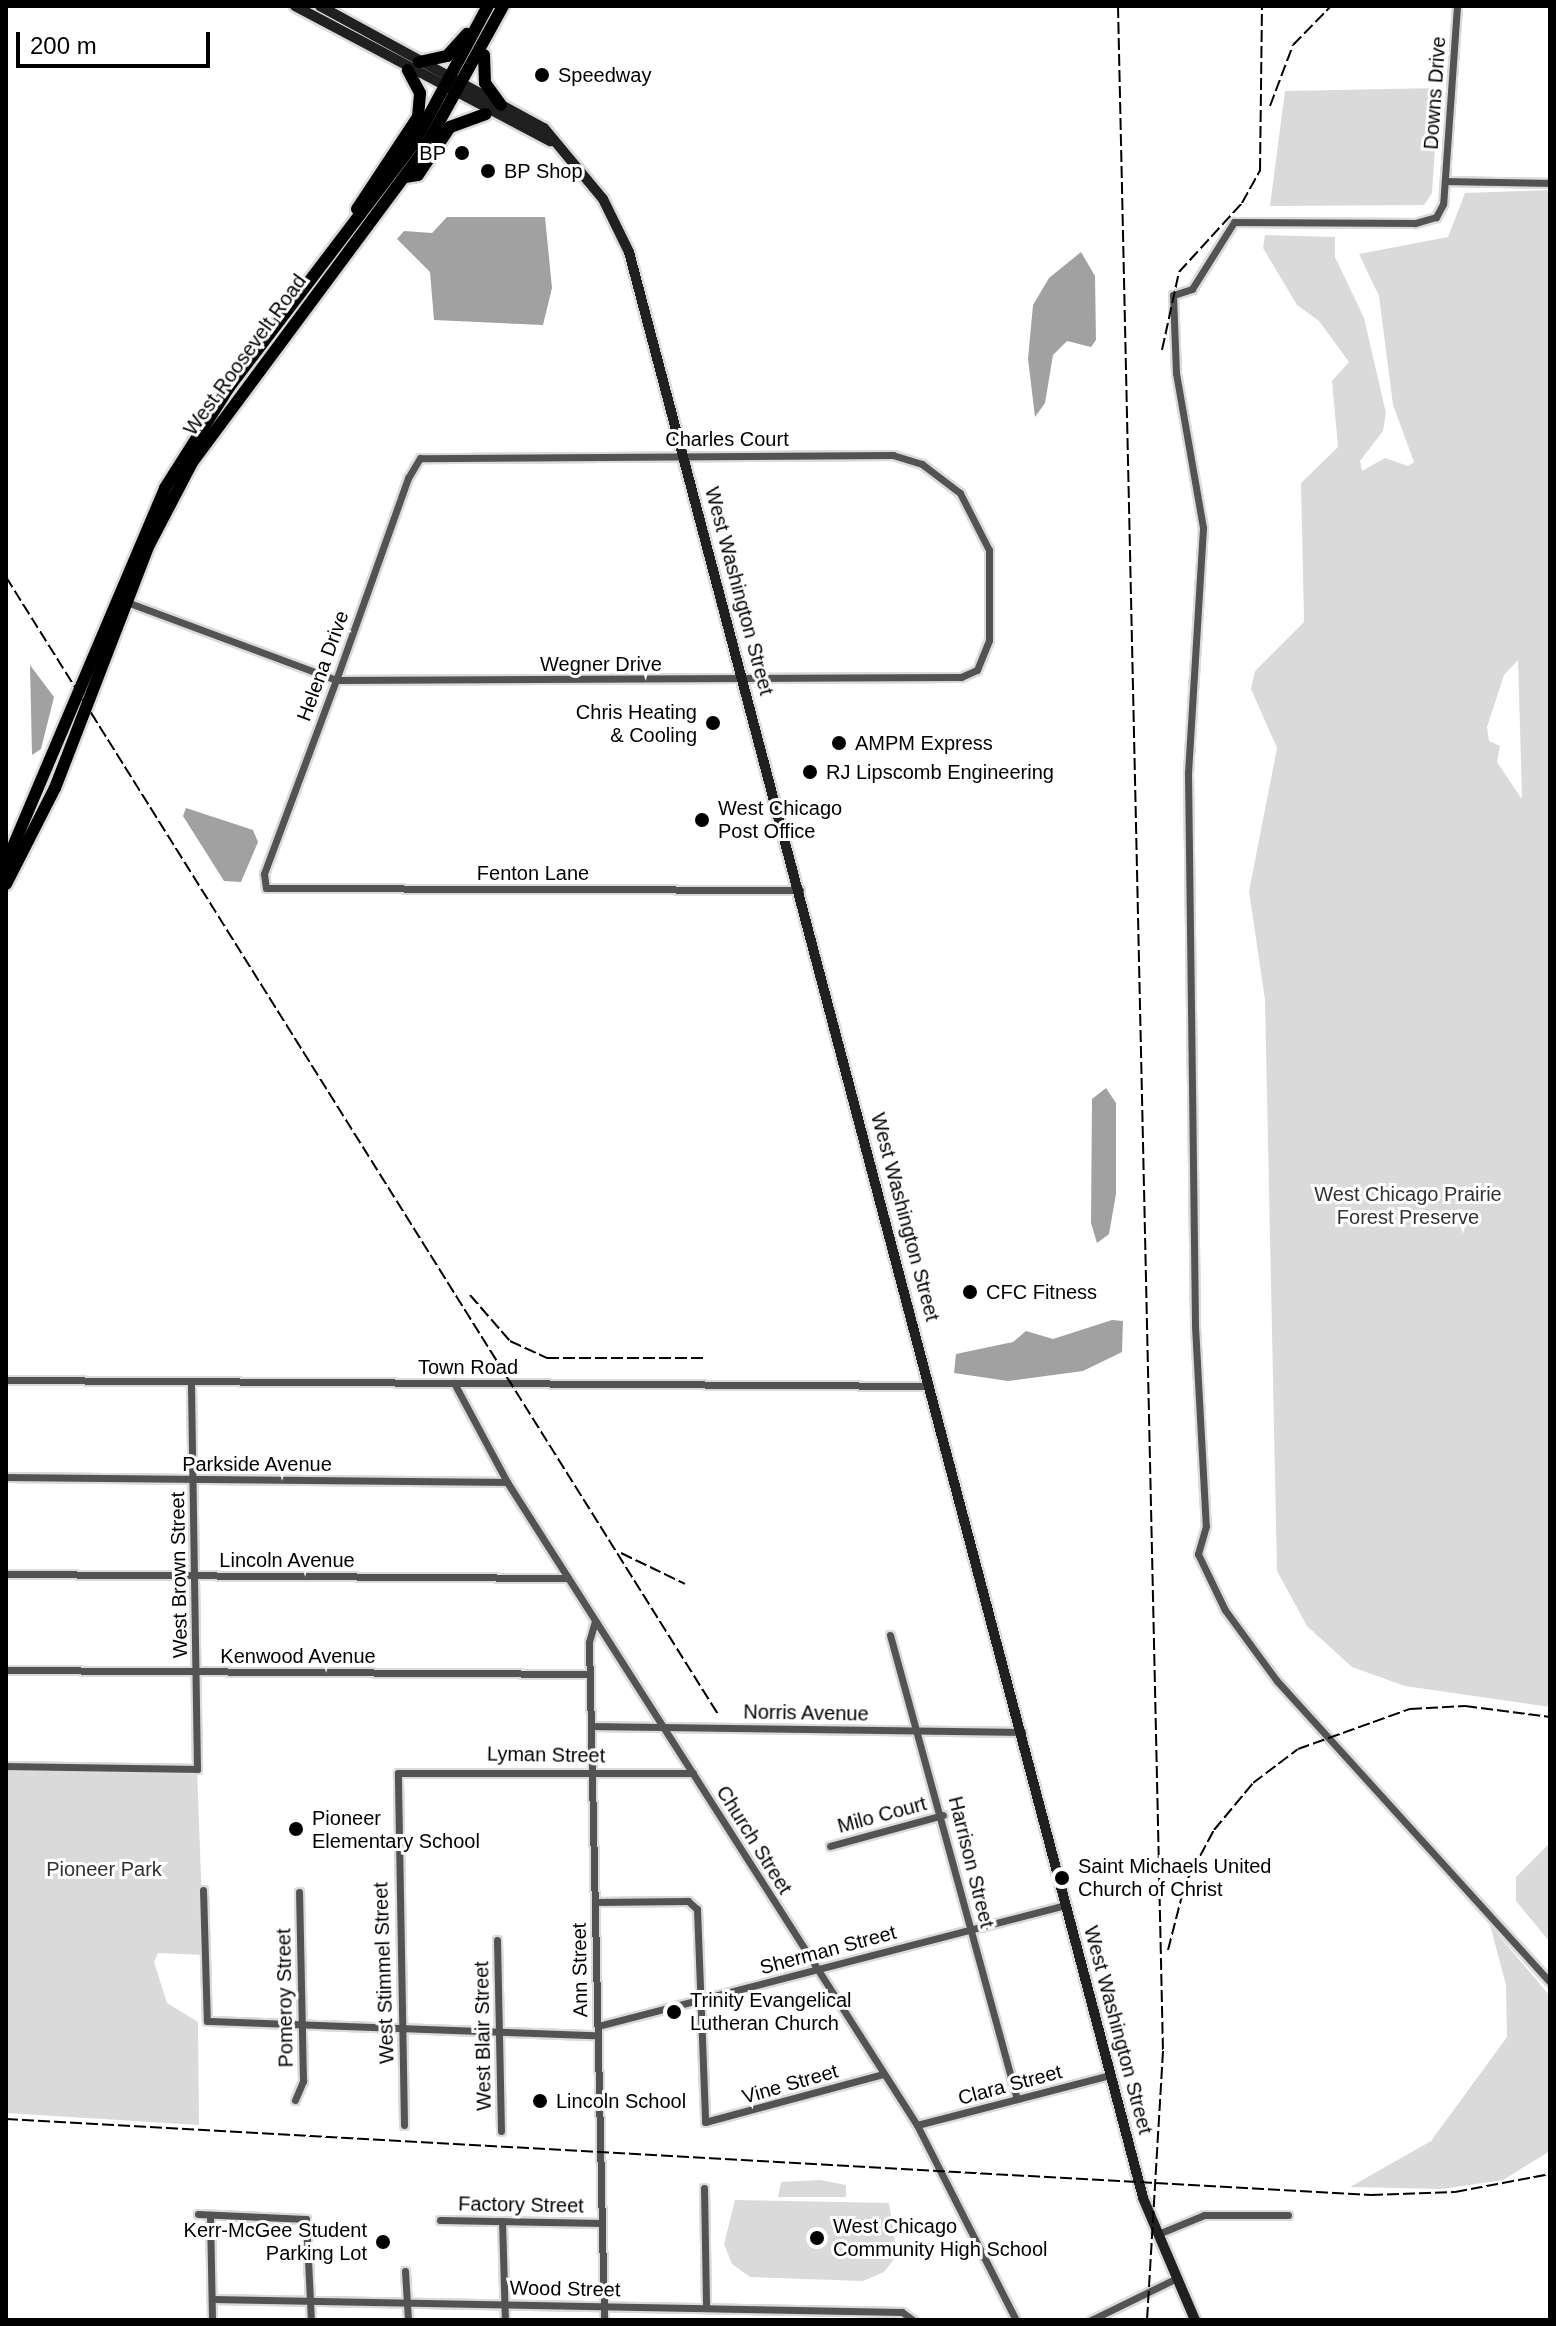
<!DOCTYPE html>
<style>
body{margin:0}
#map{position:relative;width:1556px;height:2326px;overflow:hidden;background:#fff;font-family:Arial,sans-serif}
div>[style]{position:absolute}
.green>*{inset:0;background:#dadada}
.water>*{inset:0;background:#a1a1a1}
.roads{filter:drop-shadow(2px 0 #dbdbdb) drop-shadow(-2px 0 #dbdbdb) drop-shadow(0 2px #dbdbdb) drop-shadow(0 -2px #dbdbdb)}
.street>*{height:7px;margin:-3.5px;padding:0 3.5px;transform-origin:3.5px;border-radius:3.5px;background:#535353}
.secondary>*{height:10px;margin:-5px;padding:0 5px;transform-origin:5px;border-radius:5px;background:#202020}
.primary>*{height:12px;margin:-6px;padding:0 6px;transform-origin:6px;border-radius:6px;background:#000}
.rail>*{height:2px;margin-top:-1px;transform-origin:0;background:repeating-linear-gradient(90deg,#000 0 12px,transparent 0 16px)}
.dots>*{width:22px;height:22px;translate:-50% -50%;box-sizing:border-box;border:4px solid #fff;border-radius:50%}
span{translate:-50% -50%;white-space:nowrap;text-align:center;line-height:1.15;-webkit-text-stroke:6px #fff;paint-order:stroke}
.poi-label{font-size:20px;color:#000}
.left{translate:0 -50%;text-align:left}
.right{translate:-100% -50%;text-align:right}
.street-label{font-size:20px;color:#000}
.park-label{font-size:20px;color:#313131}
.frame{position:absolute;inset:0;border:8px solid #000;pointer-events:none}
.scale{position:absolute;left:16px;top:32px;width:194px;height:36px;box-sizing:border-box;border:4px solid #000;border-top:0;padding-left:10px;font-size:24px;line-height:28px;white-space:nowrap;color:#000;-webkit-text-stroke:6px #fff;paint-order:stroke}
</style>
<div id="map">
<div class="green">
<i style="clip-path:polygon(1439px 88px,1432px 193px,1424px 205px,1270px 206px,1285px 91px)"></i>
<i style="clip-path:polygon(evenodd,1550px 190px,1550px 1707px,1405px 1686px,1352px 1667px,1307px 1626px,1277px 1571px,1265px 1000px,1249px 891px,1277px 748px,1251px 689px,1255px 671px,1304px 622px,1301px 483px,1338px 447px,1332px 381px,1349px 362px,1319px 321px,1297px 305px,1263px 248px,1265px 235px,1335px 237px,1335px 257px,1364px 318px,1386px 413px,1383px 431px,1360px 461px,1362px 471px,1385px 458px,1408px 466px,1414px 462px,1393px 405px,1379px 296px,1359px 254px,1448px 237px,1465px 193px,1550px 190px,1518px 660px,1522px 797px,1521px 798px,1497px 762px,1500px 746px,1489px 741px,1487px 727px,1504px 675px,1518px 660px)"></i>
<i style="clip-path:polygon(6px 1766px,197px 1769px,204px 1955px,158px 1953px,154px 1962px,167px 2003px,198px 2022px,199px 2125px,6px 2113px)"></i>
<i style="clip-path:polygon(1550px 1843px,1550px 1942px,1516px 1901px,1516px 1877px)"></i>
<i style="clip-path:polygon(1490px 1925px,1550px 1996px,1550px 2151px,1503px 2180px,1442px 2189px,1350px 2187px,1431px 2141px,1507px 2037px,1506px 1985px)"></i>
<i style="clip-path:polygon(820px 2180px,846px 2185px,846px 2197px,778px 2197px,781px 2182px)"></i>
<i style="clip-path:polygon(735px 2200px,889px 2203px,897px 2255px,884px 2272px,863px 2281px,750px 2277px,732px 2264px,724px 2244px)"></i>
</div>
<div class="water">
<i style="clip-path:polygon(447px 217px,545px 217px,552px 288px,543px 325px,434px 320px,430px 272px,397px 239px,404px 231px,432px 233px)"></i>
<i style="clip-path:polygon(1081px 252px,1095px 276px,1096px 340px,1091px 347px,1067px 341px,1053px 355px,1045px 403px,1035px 417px,1028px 359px,1033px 305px,1049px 278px)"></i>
<i style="clip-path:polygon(30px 665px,54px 697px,41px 749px,32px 755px)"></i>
<i style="clip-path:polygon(186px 808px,253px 830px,258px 842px,241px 882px,224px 881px,183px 816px)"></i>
<i style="clip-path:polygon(1106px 1088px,1116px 1103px,1116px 1194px,1109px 1234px,1097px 1243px,1091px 1223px,1092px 1099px)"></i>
<i style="clip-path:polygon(1112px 1320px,1123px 1321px,1122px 1352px,1083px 1371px,1008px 1381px,954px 1373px,956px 1354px,1013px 1342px,1026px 1331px,1053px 1339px)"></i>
</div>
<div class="roads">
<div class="street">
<i style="left:1457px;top:6px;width:198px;rotate:94deg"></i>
<i style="left:1443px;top:204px;width:15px;rotate:118deg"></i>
<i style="left:1436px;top:217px;width:22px;rotate:164deg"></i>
<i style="left:1415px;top:223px;width:181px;rotate:-179.7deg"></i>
<i style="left:1234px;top:222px;width:79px;rotate:122.1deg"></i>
<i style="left:1192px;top:289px;width:20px;rotate:162deg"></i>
<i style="left:1173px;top:295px;width:78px;rotate:87.8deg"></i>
<i style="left:1176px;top:373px;width:157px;rotate:80.1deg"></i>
<i style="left:1203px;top:528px;width:245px;rotate:93.5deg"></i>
<i style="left:1188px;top:773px;width:553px;rotate:89.27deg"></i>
<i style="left:1195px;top:1326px;width:200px;rotate:86.9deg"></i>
<i style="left:1206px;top:1526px;width:29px;rotate:106deg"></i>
<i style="left:1198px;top:1554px;width:62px;rotate:64.3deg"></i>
<i style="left:1225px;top:1610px;width:88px;rotate:53.8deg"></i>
<i style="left:1277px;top:1681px;width:406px;rotate:47.8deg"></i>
<i style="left:1445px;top:181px;width:105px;rotate:1.1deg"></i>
<i style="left:124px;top:601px;width:226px;rotate:20.4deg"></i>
<i style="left:336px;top:680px;width:625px;rotate:-0.28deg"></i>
<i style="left:961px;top:677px;width:17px;rotate:-24deg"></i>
<i style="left:977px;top:670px;width:32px;rotate:-68deg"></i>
<i style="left:989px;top:640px;width:90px;rotate:-90deg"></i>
<i style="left:989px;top:550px;width:64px;rotate:-117deg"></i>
<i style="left:960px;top:493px;width:48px;rotate:-142.7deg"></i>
<i style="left:922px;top:464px;width:30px;rotate:-163deg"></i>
<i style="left:893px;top:455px;width:473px;rotate:179.6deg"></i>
<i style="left:420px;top:458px;width:23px;rotate:121deg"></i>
<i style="left:408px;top:478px;width:214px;rotate:109.6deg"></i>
<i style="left:336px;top:680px;width:207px;rotate:110.4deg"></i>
<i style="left:264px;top:874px;width:14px;rotate:82deg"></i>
<i style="left:266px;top:888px;width:534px;rotate:0.21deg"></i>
<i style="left:6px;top:1380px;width:924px;rotate:0.37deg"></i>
<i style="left:454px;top:1383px;width:112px;rotate:61.8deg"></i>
<i style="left:507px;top:1482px;width:763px;rotate:57.48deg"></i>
<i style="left:917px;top:2125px;width:219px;rotate:63.1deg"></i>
<i style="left:6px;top:1477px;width:501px;rotate:0.57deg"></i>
<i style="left:6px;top:1574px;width:562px;rotate:0.41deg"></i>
<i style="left:595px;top:1621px;width:22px;rotate:106deg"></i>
<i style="left:589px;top:1642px;width:678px;rotate:88.73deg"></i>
<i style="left:890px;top:1635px;width:481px;rotate:74.7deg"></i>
<i style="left:6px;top:1670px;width:583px;rotate:0.39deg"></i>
<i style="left:591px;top:1726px;width:431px;rotate:0.8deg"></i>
<i style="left:6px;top:1766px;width:191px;rotate:0.9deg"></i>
<i style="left:197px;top:1769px;width:388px;rotate:-90.9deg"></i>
<i style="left:830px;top:1846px;width:117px;rotate:-15.3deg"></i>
<i style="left:203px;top:1890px;width:131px;rotate:88.3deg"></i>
<i style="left:207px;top:2021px;width:391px;rotate:2.1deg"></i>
<i style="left:595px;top:1902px;width:93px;rotate:-0.6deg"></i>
<i style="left:688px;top:1901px;width:12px;rotate:42deg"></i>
<i style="left:697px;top:1909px;width:213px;rotate:87.8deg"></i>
<i style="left:705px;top:2122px;width:184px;rotate:-15.1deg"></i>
<i style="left:497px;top:1940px;width:191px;rotate:88.8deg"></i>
<i style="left:598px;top:2026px;width:483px;rotate:-14.5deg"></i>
<i style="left:295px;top:2100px;width:21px;rotate:-67deg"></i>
<i style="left:303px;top:2081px;width:189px;rotate:-91.2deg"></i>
<i style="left:404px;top:2125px;width:352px;rotate:-91deg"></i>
<i style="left:398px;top:1773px;width:295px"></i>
<i style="left:917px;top:2125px;width:199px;rotate:-14.5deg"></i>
<i style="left:704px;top:2188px;width:120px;rotate:89deg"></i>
<i style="left:198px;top:2214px;width:108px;rotate:2.7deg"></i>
<i style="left:306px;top:2219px;width:101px;rotate:87.2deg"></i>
<i style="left:210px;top:2215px;width:105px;rotate:88.9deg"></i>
<i style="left:440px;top:2220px;width:162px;rotate:1.1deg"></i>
<i style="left:502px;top:2221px;width:99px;rotate:88.3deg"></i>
<i style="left:1158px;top:2234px;width:50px;rotate:-22.4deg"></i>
<i style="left:1204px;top:2215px;width:84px"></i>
<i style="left:405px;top:2271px;width:49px;rotate:86.5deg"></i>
<i style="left:212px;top:2299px;width:690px;rotate:1.08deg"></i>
<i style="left:902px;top:2312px;width:14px;rotate:36deg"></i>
<i style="left:1091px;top:2320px;width:93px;rotate:-26deg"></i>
</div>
<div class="secondary">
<i style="left:295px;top:6px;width:289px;rotate:27.9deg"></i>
<i style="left:320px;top:6px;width:255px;rotate:28.6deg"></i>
<i style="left:544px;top:128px;width:92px;rotate:50.3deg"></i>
<i style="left:603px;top:199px;width:59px;rotate:63.9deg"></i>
<i style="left:629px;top:252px;width:2013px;rotate:75.2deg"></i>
<i style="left:1143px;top:2198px;width:133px;rotate:66.9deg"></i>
</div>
<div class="primary">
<i style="left:484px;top:55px;width:28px;rotate:88deg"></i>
<i style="left:485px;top:83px;width:27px;rotate:54deg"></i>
<i style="left:419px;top:62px;width:29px;rotate:-12deg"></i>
<i style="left:447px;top:56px;width:30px;rotate:-48deg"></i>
<i style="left:405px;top:177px;width:13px;rotate:-9deg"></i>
<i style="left:418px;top:175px;width:58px;rotate:-56.3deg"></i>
<i style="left:450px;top:127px;width:38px;rotate:-20deg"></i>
<i style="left:357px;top:209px;width:110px;rotate:-56.5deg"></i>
<i style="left:418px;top:117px;width:24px;rotate:-85deg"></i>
<i style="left:420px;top:93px;width:26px;rotate:-118deg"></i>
<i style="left:6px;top:863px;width:407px;rotate:-67deg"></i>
<i style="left:165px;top:488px;width:120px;rotate:-57.6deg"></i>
<i style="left:229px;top:387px;width:304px;rotate:-52.8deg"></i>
<i style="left:413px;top:145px;width:158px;rotate:-61.7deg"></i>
<i style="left:6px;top:884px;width:108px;rotate:-63deg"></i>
<i style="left:55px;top:788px;width:261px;rotate:-68.9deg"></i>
<i style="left:149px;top:545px;width:95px;rotate:-62.4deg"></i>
<i style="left:193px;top:461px;width:386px;rotate:-53.4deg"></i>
<i style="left:423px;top:151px;width:166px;rotate:-61.1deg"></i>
</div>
</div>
<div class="rail">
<i style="left:1118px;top:6px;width:2045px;rotate:88.74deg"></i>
<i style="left:1163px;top:2051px;width:269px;rotate:93.4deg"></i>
<i style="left:1270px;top:106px;width:65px;rotate:-69.3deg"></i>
<i style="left:1293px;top:45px;width:54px;rotate:-45.7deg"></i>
<i style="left:1162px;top:350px;width:80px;rotate:-77.7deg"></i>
<i style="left:1179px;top:272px;width:93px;rotate:-47.6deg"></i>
<i style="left:1242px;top:203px;width:38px;rotate:-61deg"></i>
<i style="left:1260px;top:170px;width:164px;rotate:-89.3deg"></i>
<i style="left:6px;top:577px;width:1344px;rotate:57.95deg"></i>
<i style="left:470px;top:1295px;width:61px;rotate:49deg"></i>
<i style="left:510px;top:1341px;width:41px;rotate:24.7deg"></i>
<i style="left:547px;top:1358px;width:158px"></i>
<i style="left:621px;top:1553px;width:71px;rotate:25.8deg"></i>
<i style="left:1168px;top:1950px;width:68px;rotate:-75.6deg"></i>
<i style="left:1185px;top:1884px;width:61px;rotate:-61.8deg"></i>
<i style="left:1214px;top:1830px;width:61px;rotate:-50.3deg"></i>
<i style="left:1253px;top:1783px;width:56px;rotate:-37.1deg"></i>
<i style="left:1298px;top:1749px;width:119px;rotate:-19.7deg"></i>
<i style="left:1410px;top:1709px;width:55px;rotate:-3.1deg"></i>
<i style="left:1465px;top:1706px;width:86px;rotate:7.4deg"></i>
<i style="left:6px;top:2119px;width:1367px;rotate:3.19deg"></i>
<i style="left:1371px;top:2195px;width:84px;rotate:-2deg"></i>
<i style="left:1455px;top:2192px;width:97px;rotate:-10.7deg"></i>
</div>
<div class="dots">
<i style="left:542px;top:75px;background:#000"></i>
<i style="left:462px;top:153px;background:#000"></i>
<i style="left:488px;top:171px;background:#000"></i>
<i style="left:713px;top:723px;background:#000"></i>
<i style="left:839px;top:743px;background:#000"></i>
<i style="left:810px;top:772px;background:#000"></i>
<i style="left:702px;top:820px;background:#000"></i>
<i style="left:970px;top:1292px;background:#000"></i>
<i style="left:296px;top:1829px;background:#000"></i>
<i style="left:1062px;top:1878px;background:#000"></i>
<i style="left:674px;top:2012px;background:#000"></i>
<i style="left:540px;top:2101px;background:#000"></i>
<i style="left:817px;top:2238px;background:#000"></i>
<i style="left:383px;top:2242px;background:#000"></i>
</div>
<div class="poi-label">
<span class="left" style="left:558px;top:75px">Speedway</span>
<span class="right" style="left:446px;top:153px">BP</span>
<span class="left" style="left:504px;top:171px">BP Shop</span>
<span class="right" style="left:697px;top:724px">Chris Heating<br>&amp; Cooling</span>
<span class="left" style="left:855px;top:743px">AMPM Express</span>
<span class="left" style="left:826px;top:772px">RJ Lipscomb Engineering</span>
<span class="left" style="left:718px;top:820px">West Chicago<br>Post Office</span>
<span class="left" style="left:986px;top:1292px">CFC Fitness</span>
<span class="left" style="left:312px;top:1830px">Pioneer<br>Elementary School</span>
<span class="left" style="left:1078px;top:1878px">Saint Michaels United<br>Church of Christ</span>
<span class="left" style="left:690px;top:2012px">Trinity Evangelical<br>Lutheran Church</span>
<span class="left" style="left:556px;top:2101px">Lincoln School</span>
<span class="left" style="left:833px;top:2238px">West Chicago<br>Community High School</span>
<span class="right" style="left:367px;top:2242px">Kerr-McGee Student<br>Parking Lot</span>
</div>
<div class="street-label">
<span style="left:1435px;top:93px;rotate:-86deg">Downs Drive</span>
<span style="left:245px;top:355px;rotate:-54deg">West Roosevelt Road</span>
<span style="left:727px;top:439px">Charles Court</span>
<span style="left:739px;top:591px;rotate:75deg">West Washington Street</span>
<span style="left:601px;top:664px">Wegner Drive</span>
<span style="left:323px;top:666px;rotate:-70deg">Helena Drive</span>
<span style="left:533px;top:873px">Fenton Lane</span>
<span style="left:905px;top:1217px;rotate:75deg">West Washington Street</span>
<span style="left:468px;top:1367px">Town Road</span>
<span style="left:257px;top:1464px">Parkside Avenue</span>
<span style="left:287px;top:1560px">Lincoln Avenue</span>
<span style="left:179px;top:1575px;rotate:-91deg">West Brown Street</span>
<span style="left:298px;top:1656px">Kenwood Avenue</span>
<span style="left:806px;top:1713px;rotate:1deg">Norris Avenue</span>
<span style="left:546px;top:1755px;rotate:1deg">Lyman Street</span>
<span style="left:882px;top:1815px;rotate:-15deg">Milo Court</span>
<span style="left:754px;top:1840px;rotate:58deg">Church Street</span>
<span style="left:971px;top:1862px;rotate:76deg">Harrison Street</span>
<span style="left:828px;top:1950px;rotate:-15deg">Sherman Street</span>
<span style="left:580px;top:1970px;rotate:-91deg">Ann Street</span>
<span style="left:384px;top:1973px;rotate:-92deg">West Stimmel Street</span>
<span style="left:285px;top:1998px;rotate:-91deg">Pomeroy Street</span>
<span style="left:1118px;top:2030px;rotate:75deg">West Washington Street</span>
<span style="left:483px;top:2036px;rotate:-91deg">West Blair Street</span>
<span style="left:790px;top:2084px;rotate:-16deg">Vine Street</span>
<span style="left:1010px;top:2085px;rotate:-15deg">Clara Street</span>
<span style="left:521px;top:2205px;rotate:1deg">Factory Street</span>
<span style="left:565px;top:2289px;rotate:1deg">Wood Street</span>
</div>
<div class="park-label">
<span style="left:1408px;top:1206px">West Chicago Prairie<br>Forest Preserve</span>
<span style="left:104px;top:1869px">Pioneer Park</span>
</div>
<div class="frame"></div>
<div class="scale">200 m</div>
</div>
